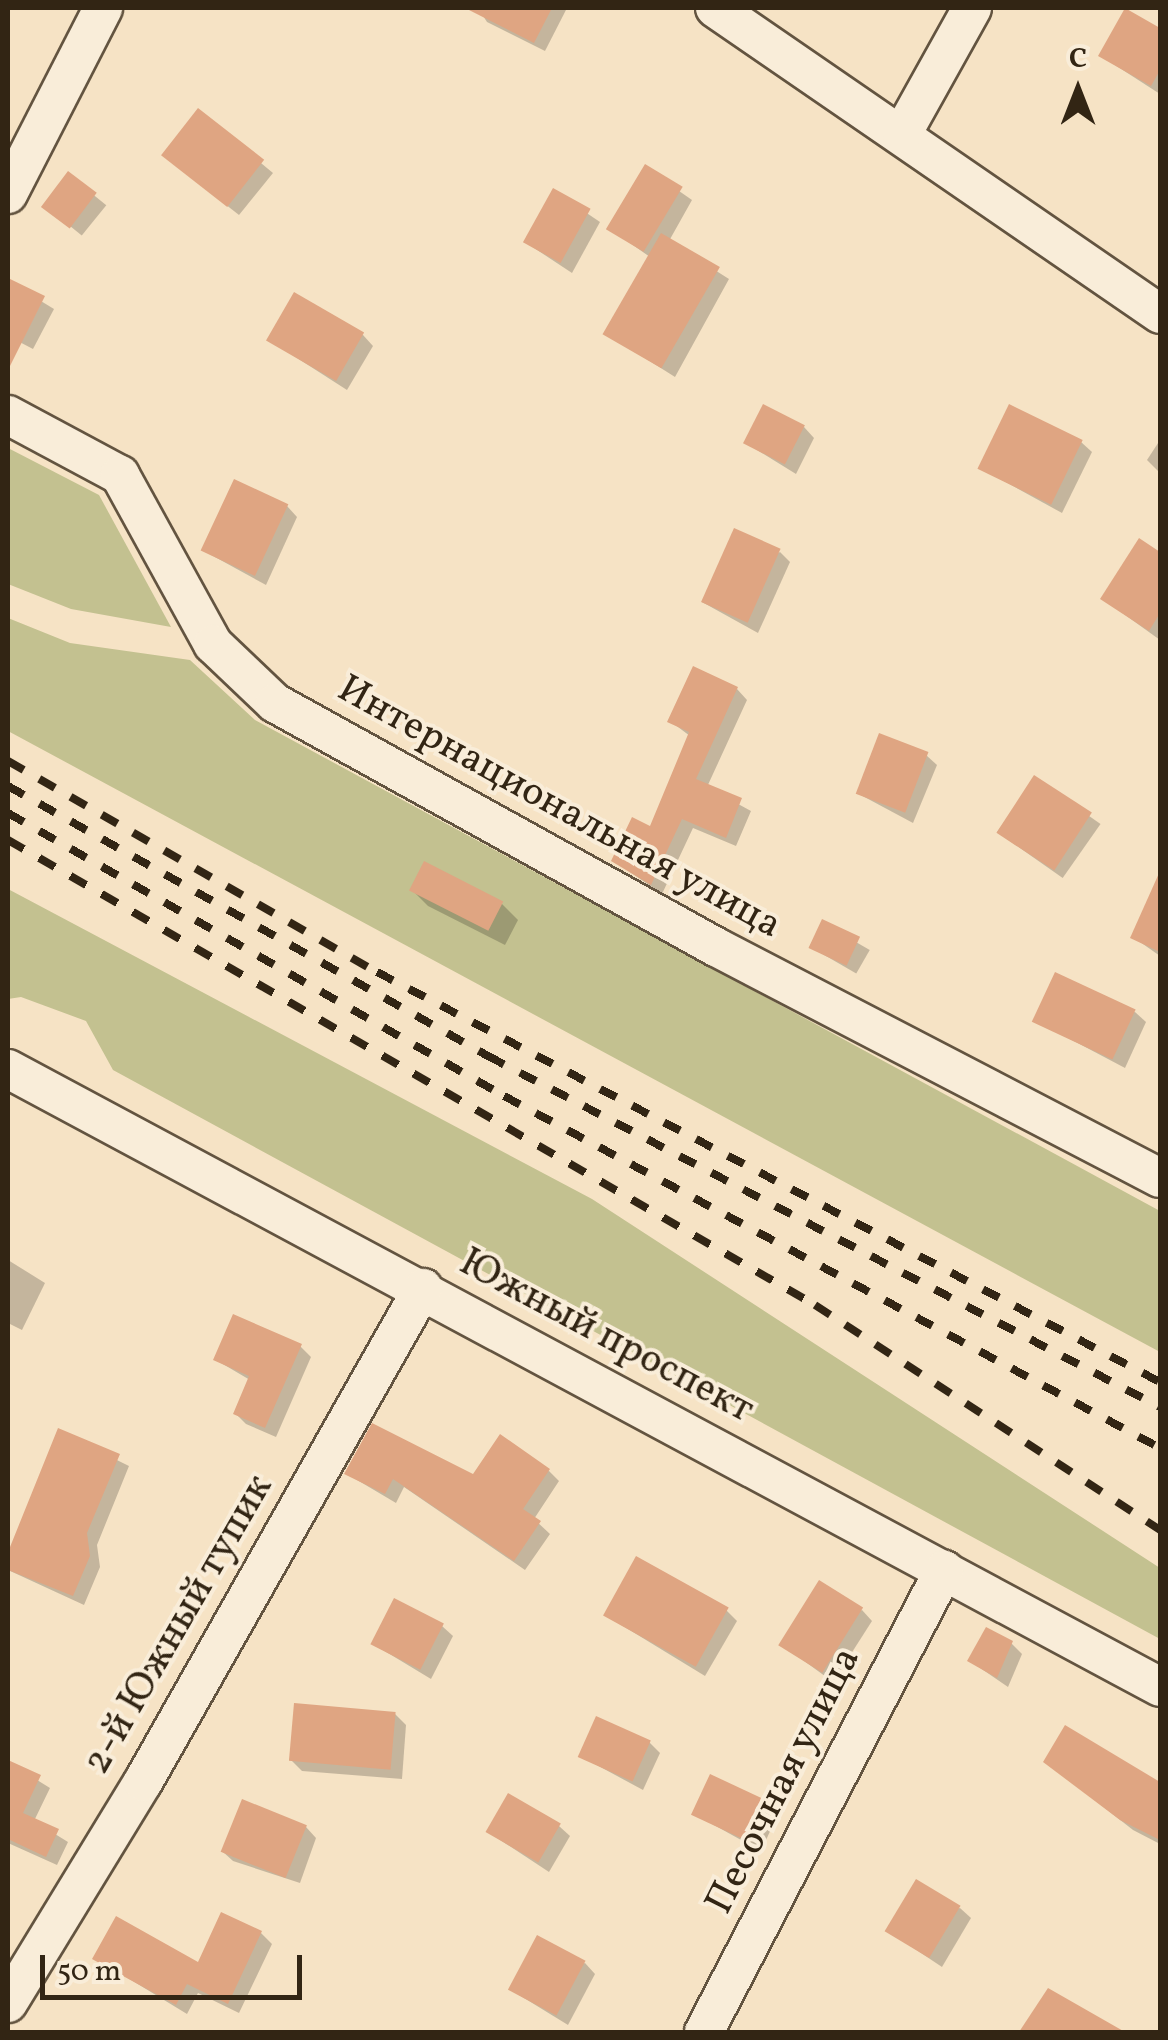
<!DOCTYPE html>
<meta charset="utf-8">
<style>
body{margin:0}
#map{position:relative;width:1168px;height:2040px;overflow:hidden;background:#f6e3c5;font-family:Vollkorn,serif}
div>[style]{position:absolute}
.green>*{inset:0;background:#c3c190}
.shadow>*{inset:0;background:#0003;transform-origin:0 0}
.building>*{inset:0;background:#dfa582;transform-origin:0 0}
.roads{filter:drop-shadow(2px 0 #635440) drop-shadow(-2px 0 #635440) drop-shadow(0 2px #635440) drop-shadow(0 -2px #635440)}
.minor>*{height:38px;margin:-19px;padding:0 19px;transform-origin:19px;border-radius:19px;background:#f9edd9}
.rail>*{height:8px;margin-top:-4px;transform-origin:0;background:repeating-linear-gradient(90deg,#322514 0 18px,transparent 0 36px)}
span{translate:-50% -50%;white-space:nowrap;text-align:center;line-height:1.15;-webkit-text-stroke:8px #f9edd9;paint-order:stroke}
.street-label{font-size:40px;color:#322514}
.frame{position:absolute;inset:0;border:10px solid #322514;pointer-events:none}
.north{position:absolute;left:1028px;top:40px;width:100px;height:100px;-webkit-text-stroke:8px #f9edd9;paint-order:stroke;rotate:0deg;font-size:28px;font-weight:700;line-height:40px;text-align:center;color:#322514}
.north::after{content:'';display:block;margin:auto;width:35px;height:45px;background:#322514;clip-path:polygon(50% 0,100% 100%,50% 72%,0 100%)}
.scale{position:absolute;left:40px;top:1955px;width:262px;height:45px;box-sizing:border-box;border:5px solid #322514;border-top:0;padding-left:12px;font-size:30px;line-height:35px;white-space:nowrap;color:#322514;-webkit-text-stroke:8px #f9edd9;paint-order:stroke}
</style>
<div id="map">
<div class="green">
<i style="clip-path:polygon(8px 448px,99px 495px,171px 627px,71px 609px,8px 584px)"></i>
<i style="clip-path:polygon(8px 618px,70px 643px,190px 660px,255px 720px,1160px 1211px,1160px 1352px,8px 731px)"></i>
<i style="clip-path:polygon(8px 889px,592px 1199px,1160px 1568px,1160px 1639px,113px 1070px,86px 1021px,21px 997px,8px 999px)"></i>
</div>
<div class="shadow">
<i style="clip-path:polygon(478px 8px,567px 8px,545px 51px,487px 22px)"></i>
<i style="clip-path:polygon(1126px 12px,1160px 31px,1160px 94px,1101px 56px)"></i>
<i style="clip-path:polygon(198px 111px,273px 173px,239px 215px,175px 165px)"></i>
<i style="clip-path:polygon(646px 168px,692px 200px,669px 241px,729px 279px,675px 377px,607px 334px,650px 257px,610px 229px)"></i>
<i style="left:69px;top:175px;width:48px;height:39px;rotate:39deg"></i>
<i style="clip-path:polygon(554px 191px,600px 222px,572px 273px,525px 242px)"></i>
<i style="clip-path:polygon(8px 281px,54px 309px,33px 349px,8px 336px)"></i>
<i style="clip-path:polygon(363px 335px,373px 346px,347px 390px,269px 340px)"></i>
<i style="clip-path:polygon(804px 427px,814px 438px,796px 474px,746px 443px)"></i>
<i style="clip-path:polygon(1160px 440px,1160px 473px,1147px 460px)"></i>
<i style="clip-path:polygon(1081px 442px,1092px 452px,1062px 513px,980px 468px)"></i>
<i style="clip-path:polygon(287px 506px,297px 517px,266px 585px,204px 551px)"></i>
<i style="clip-path:polygon(1139px 542px,1160px 555px,1160px 640px,1103px 599px)"></i>
<i style="clip-path:polygon(780px 552px,790px 562px,758px 633px,702px 602px)"></i>
<i style="clip-path:polygon(737px 689px,747px 700px,707px 787px,751px 811px,736px 846px,693px 828px,662px 894px,614px 861px,651px 829px,690px 736px,670px 721px)"></i>
<i style="clip-path:polygon(926px 755px,937px 765px,913px 823px,857px 793px)"></i>
<i style="left:1035px;top:778px;width:80px;height:66px;rotate:35deg"></i>
<i style="clip-path:polygon(1160px 877px,1160px 956px,1133px 937px)"></i>
<i style="clip-path:polygon(412px 890px,502px 904px,518px 920px,505px 945px,428px 906px)"></i>
<i style="left:823px;top:923px;width:54px;height:27px;rotate:30deg"></i>
<i style="clip-path:polygon(1135px 1012px,1146px 1022px,1125px 1068px,1036px 1021px)"></i>
<i style="clip-path:polygon(8px 1260px,45px 1283px,22px 1330px,8px 1323px)"></i>
<i style="clip-path:polygon(300px 1346px,311px 1357px,276px 1437px,246px 1424px,236px 1414px,250px 1380px,216px 1360px)"></i>
<i style="clip-path:polygon(60px 1432px,129px 1466px,97px 1545px,100px 1567px,84px 1605px,8px 1570px)"></i>
<i style="clip-path:polygon(549px 1471px,559px 1481px,534px 1519px,550px 1534px,525px 1570px,404px 1487px,396px 1503px,347px 1474px,474px 1478px)"></i>
<i style="clip-path:polygon(726px 1610px,737px 1621px,705px 1676px,605px 1615px)"></i>
<i style="clip-path:polygon(862px 1610px,872px 1621px,833px 1682px,781px 1644px)"></i>
<i style="clip-path:polygon(442px 1626px,453px 1636px,431px 1679px,373px 1644px)"></i>
<i style="clip-path:polygon(1011px 1643px,1022px 1654px,1008px 1687px,970px 1661px)"></i>
<i style="clip-path:polygon(395px 1714px,406px 1725px,402px 1779px,302px 1771px,291px 1760px)"></i>
<i style="clip-path:polygon(1066px 1729px,1160px 1783px,1160px 1844px,1133px 1830px,1046px 1762px)"></i>
<i style="clip-path:polygon(649px 1742px,660px 1753px,643px 1790px,580px 1756px)"></i>
<i style="clip-path:polygon(8px 1762px,50px 1788px,34px 1821px,68px 1842px,57px 1865px,8px 1843px)"></i>
<i style="clip-path:polygon(767px 1803px,778px 1814px,761px 1851px,694px 1814px)"></i>
<i style="clip-path:polygon(559px 1826px,570px 1836px,549px 1872px,488px 1832px)"></i>
<i style="clip-path:polygon(306px 1827px,316px 1838px,300px 1883px,233px 1861px,222px 1851px)"></i>
<i style="clip-path:polygon(960px 1908px,971px 1918px,942px 1967px,888px 1931px)"></i>
<i style="clip-path:polygon(261px 1933px,272px 1944px,239px 2013px,198px 1993px,187px 2014px,95px 1958px,199px 1965px)"></i>
<i style="clip-path:polygon(585px 1963px,595px 1974px,568px 2025px,511px 1990px)"></i>
</div>
<div class="building">
<i style="clip-path:polygon(465px 8px,552px 8px,534px 43px)"></i>
<i style="clip-path:polygon(1125px 8px,1160px 28px,1160px 70px,1151px 86px,1098px 56px)"></i>
<i style="left:198px;top:108px;width:84px;height:60px;rotate:38deg"></i>
<i style="left:645px;top:164px;width:44px;height:76px;rotate:31deg"></i>
<i style="left:68px;top:171px;width:36px;height:45px;rotate:37deg"></i>
<i style="left:553px;top:188px;width:43px;height:62px;rotate:29deg"></i>
<i style="left:661px;top:233px;width:68px;height:117px;rotate:30deg"></i>
<i style="clip-path:polygon(8px 278px,45px 296px,8px 370px)"></i>
<i style="left:294px;top:292px;width:81px;height:56px;rotate:30deg"></i>
<i style="left:763px;top:404px;width:47px;height:44px;rotate:27deg"></i>
<i style="left:1009px;top:404px;width:82px;height:72px;rotate:26deg"></i>
<i style="left:234px;top:479px;width:60px;height:79px;rotate:25deg"></i>
<i style="left:734px;top:528px;width:51px;height:81px;rotate:24deg"></i>
<i style="clip-path:polygon(1139px 538px,1160px 552px,1160px 613px,1149px 631px,1100px 599px)"></i>
<i style="clip-path:polygon(693px 666px,738px 687px,696px 779px,742px 798px,726px 838px,682px 819px,651px 885px,611px 861px,632px 817px,650px 826px,689px 732px,667px 722px)"></i>
<i style="left:879px;top:733px;width:53px;height:65px;rotate:21deg"></i>
<i style="left:1034px;top:775px;width:69px;height:69px;rotate:33deg"></i>
<i style="left:424px;top:861px;width:89px;height:33px;rotate:27deg"></i>
<i style="clip-path:polygon(1160px 871px,1160px 952px,1130px 938px)"></i>
<i style="left:822px;top:919px;width:42px;height:32px;rotate:25deg"></i>
<i style="left:1055px;top:972px;width:89px;height:55px;rotate:25deg"></i>
<i style="clip-path:polygon(233px 1314px,302px 1344px,265px 1428px,233px 1414px,249px 1376px,213px 1360px)"></i>
<i style="clip-path:polygon(372px 1423px,473px 1474px,500px 1434px,550px 1469px,523px 1509px,541px 1521px,514px 1561px,393px 1479px,385px 1494px,344px 1474px)"></i>
<i style="clip-path:polygon(58px 1428px,120px 1454px,87px 1533px,90px 1556px,73px 1596px,8px 1570px,8px 1552px)"></i>
<i style="left:636px;top:1556px;width:106px;height:68px;rotate:29deg"></i>
<i style="left:819px;top:1580px;width:52px;height:77px;rotate:32deg"></i>
<i style="left:394px;top:1598px;width:56px;height:52px;rotate:27deg"></i>
<i style="clip-path:polygon(986px 1627px,1013px 1641px,997px 1678px,967px 1661px)"></i>
<i style="left:294px;top:1703px;width:102px;height:58px;rotate:5deg"></i>
<i style="left:596px;top:1716px;width:60px;height:45px;rotate:24deg"></i>
<i style="clip-path:polygon(1065px 1725px,1160px 1782px,1160px 1840px,1120px 1820px,1043px 1762px)"></i>
<i style="clip-path:polygon(8px 1760px,41px 1775px,23px 1813px,59px 1829px,46px 1857px,10px 1840px,8px 1847px)"></i>
<i style="left:710px;top:1774px;width:65px;height:45px;rotate:25deg"></i>
<i style="left:508px;top:1793px;width:61px;height:45px;rotate:30deg"></i>
<i style="left:242px;top:1799px;width:70px;height:57px;rotate:22deg"></i>
<i style="left:916px;top:1879px;width:52px;height:61px;rotate:31deg"></i>
<i style="clip-path:polygon(221px 1912px,262px 1931px,228px 2004px,187px 1984px,176px 2005px,92px 1959px,116px 1916px,198px 1962px)"></i>
<i style="left:537px;top:1935px;width:55px;height:62px;rotate:28deg"></i>
<i style="clip-path:polygon(1048px 1988px,1125px 2032px,1019px 2032px)"></i>
</div>
<div class="roads">
<div class="minor">
<i style="left:715px;top:8px;width:540px;rotate:34.51deg"></i>
<i style="left:902px;top:134px;width:144px;rotate:-60.9deg"></i>
<i style="left:8px;top:194px;width:209px;rotate:-62.9deg"></i>
<i style="left:8px;top:415px;width:127px;rotate:28.2deg"></i>
<i style="left:120px;top:475px;width:193px;rotate:61.2deg"></i>
<i style="left:213px;top:644px;width:86px;rotate:43.6deg"></i>
<i style="left:275px;top:703px;width:504px;rotate:28.96deg"></i>
<i style="left:716px;top:947px;width:500px;rotate:27.49deg"></i>
<i style="left:8px;top:1069px;width:1307px;rotate:28.21deg"></i>
<i style="left:8px;top:2003px;width:259px;rotate:-58.6deg"></i>
<i style="left:143px;top:1782px;width:568px;rotate:-60.46deg"></i>
<i style="left:704px;top:2032px;width:521px;rotate:-62.55deg"></i>
</div>
</div>
<div class="rail">
<i style="left:8px;top:761px;width:425px;rotate:29.8deg"></i>
<i style="left:377px;top:972px;width:884px;rotate:27.64deg"></i>
<i style="left:8px;top:786px;width:551px;rotate:29.36deg"></i>
<i style="left:488px;top:1056px;width:758px;rotate:27.58deg"></i>
<i style="left:8px;top:813px;width:571px;rotate:29.71deg"></i>
<i style="left:504px;top:1096px;width:744px;rotate:28.22deg"></i>
<i style="left:8px;top:840px;width:931px;rotate:29.95deg"></i>
<i style="left:815px;top:1305px;width:412px;rotate:33.1deg"></i>
</div>
<div class="street-label">
<span style="left:559px;top:808px;rotate:29deg">Интернациональная улица</span>
<span style="left:606px;top:1337px;rotate:28deg">Южный проспект</span>
<span style="left:179px;top:1625px;rotate:-60deg">2-й Южный тупик</span>
<span style="left:784px;top:1781px;rotate:-63deg">Песочная улица</span>
</div>
<div class="frame"></div>
<div class="north">С</div>
<div class="scale">50 m</div>
</div>
